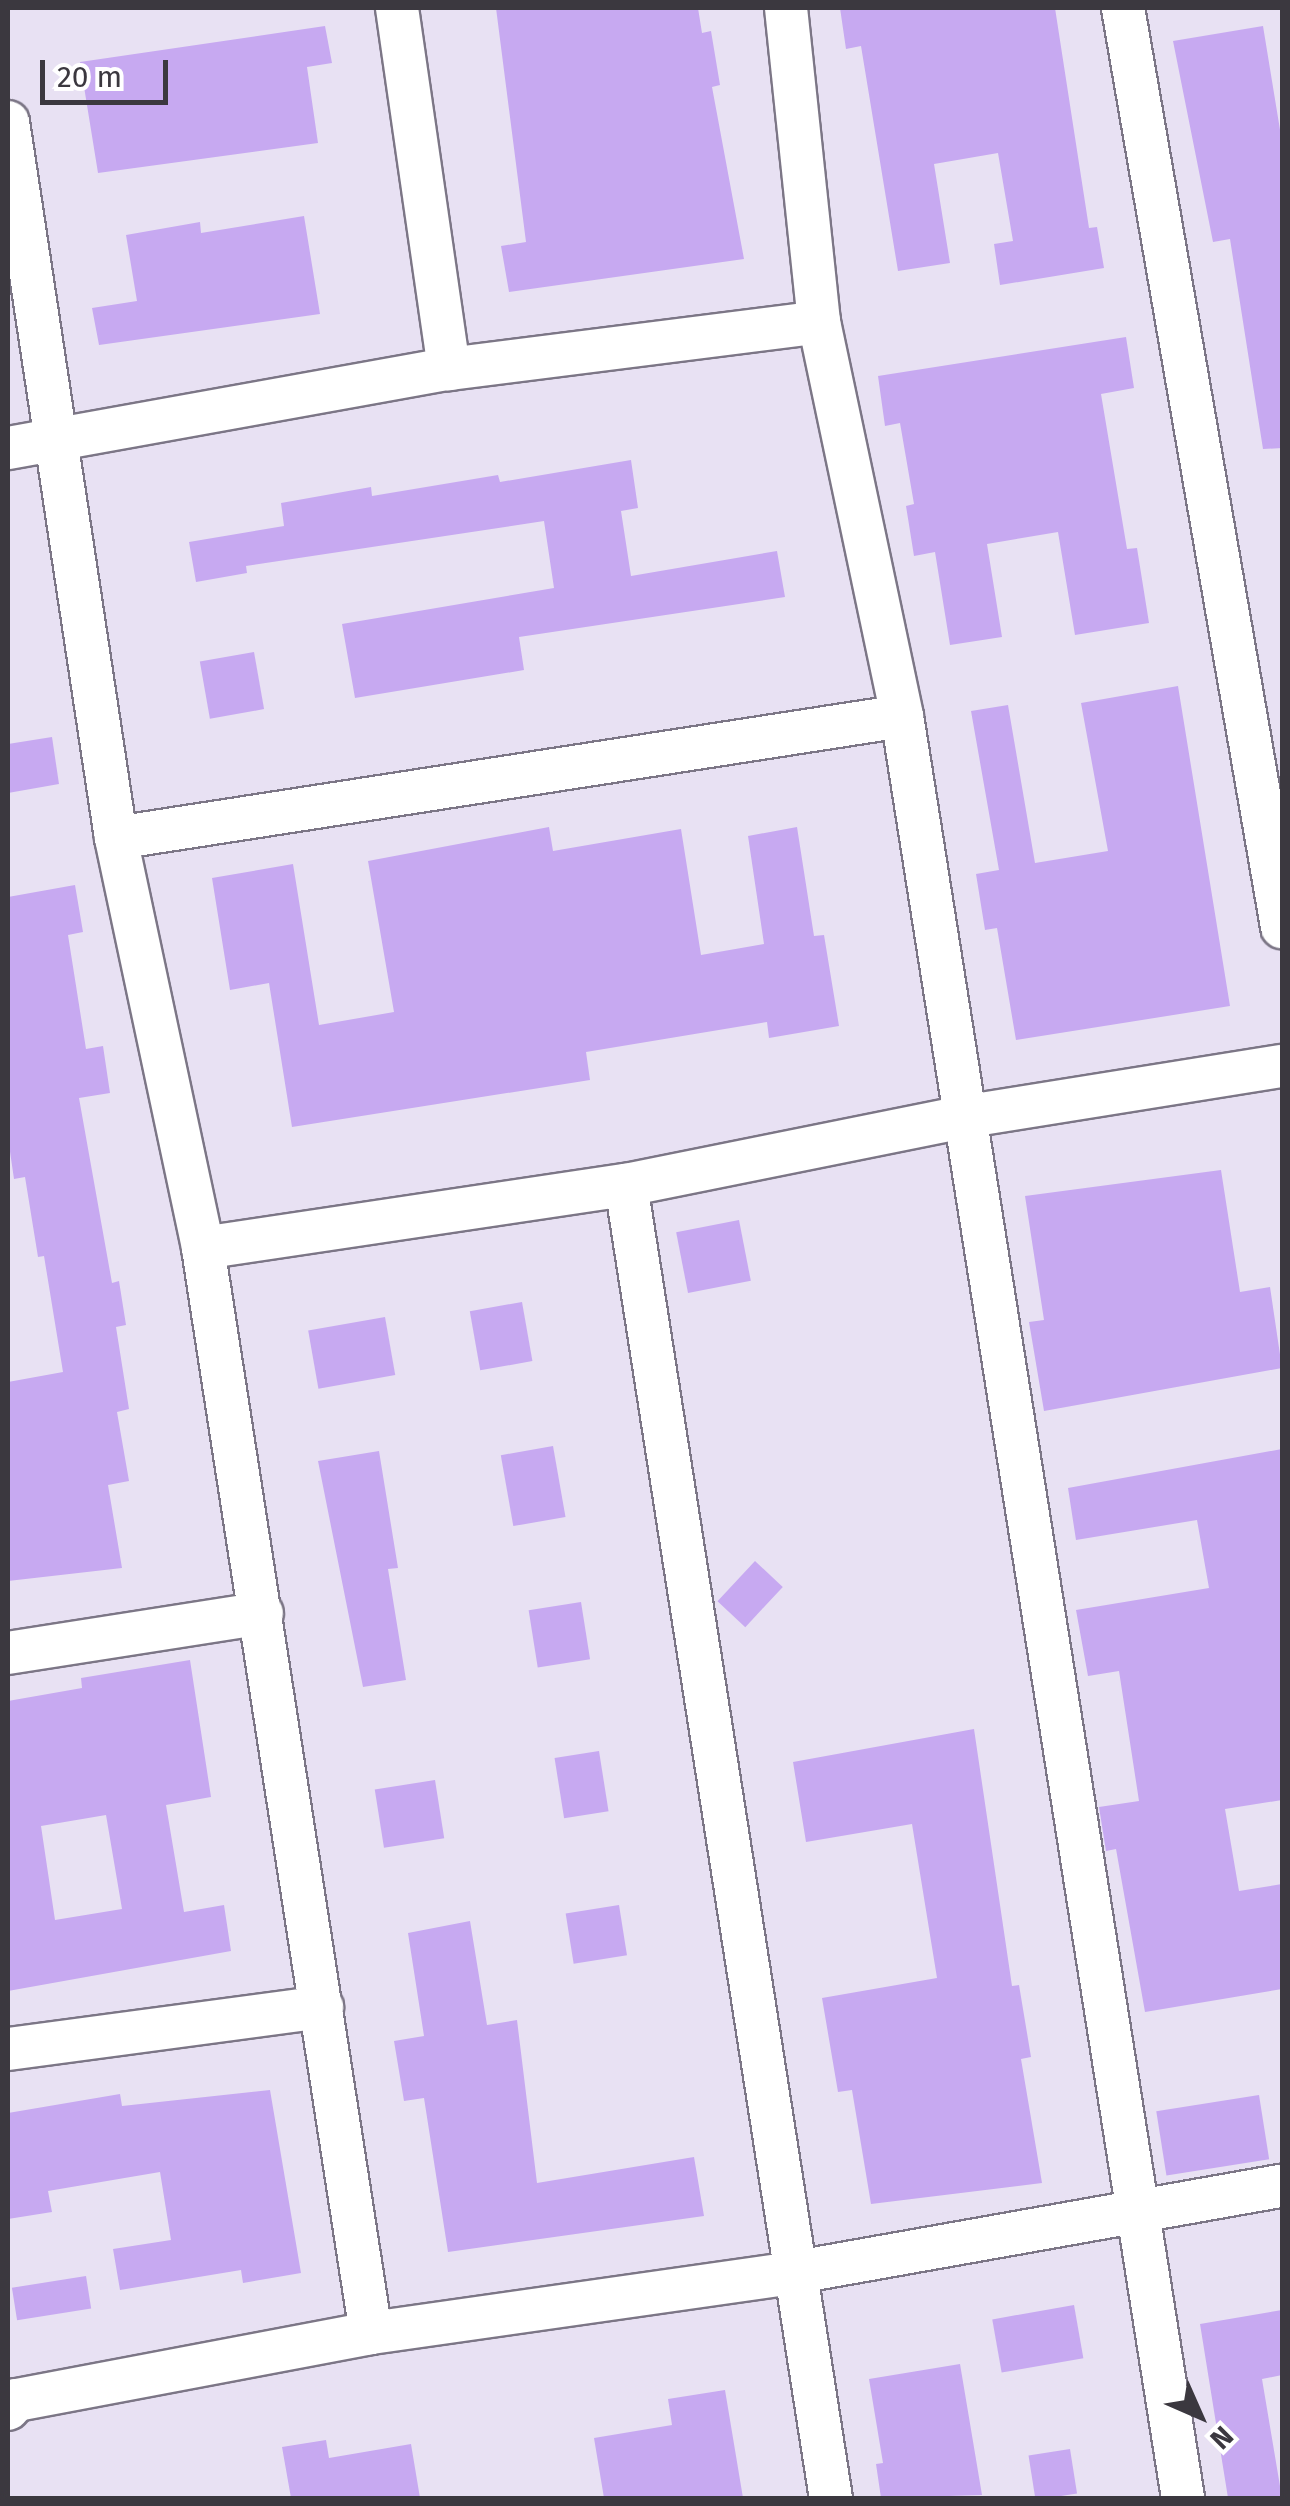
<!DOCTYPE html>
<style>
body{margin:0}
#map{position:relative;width:1290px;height:2506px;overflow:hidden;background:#e8e1f3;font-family:"Fira Sans",sans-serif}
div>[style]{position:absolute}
.building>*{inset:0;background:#c7a9f1;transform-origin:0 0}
.roads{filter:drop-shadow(2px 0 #7c7686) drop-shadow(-2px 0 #7c7686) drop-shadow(0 2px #7c7686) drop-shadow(0 -2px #7c7686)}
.street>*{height:42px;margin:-21px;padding:0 21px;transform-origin:21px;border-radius:21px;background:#fff}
span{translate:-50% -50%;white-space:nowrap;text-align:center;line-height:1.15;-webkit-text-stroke:8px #fff;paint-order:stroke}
.frame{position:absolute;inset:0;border:10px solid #3b383f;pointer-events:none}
.north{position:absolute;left:1150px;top:2366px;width:100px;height:100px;-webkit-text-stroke:8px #fff;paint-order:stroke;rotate:135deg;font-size:28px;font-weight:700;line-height:40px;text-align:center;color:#3b383f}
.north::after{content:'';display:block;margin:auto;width:35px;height:45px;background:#3b383f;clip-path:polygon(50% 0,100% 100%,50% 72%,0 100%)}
.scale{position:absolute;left:40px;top:60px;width:128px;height:45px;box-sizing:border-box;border:5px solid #3b383f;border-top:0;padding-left:12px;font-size:30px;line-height:35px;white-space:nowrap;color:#3b383f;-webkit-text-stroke:8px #fff;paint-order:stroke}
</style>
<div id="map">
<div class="building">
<i style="clip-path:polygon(496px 8px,698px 8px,702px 33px,711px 31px,720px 85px,712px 87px,744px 259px,509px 292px,501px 246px,526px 242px)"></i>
<i style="clip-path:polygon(840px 8px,1055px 8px,1089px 228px,1097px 227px,1104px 268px,1000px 285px,994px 244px,1013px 241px,998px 153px,934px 164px,950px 263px,898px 271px,861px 46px,846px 49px)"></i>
<i style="clip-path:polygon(325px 26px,332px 63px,307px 67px,318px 143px,98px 173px,80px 62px)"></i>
<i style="clip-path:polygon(1263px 26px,1282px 142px,1282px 448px,1263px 449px,1230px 239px,1213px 242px,1173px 41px)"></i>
<i style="clip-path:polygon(304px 216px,320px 314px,99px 345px,92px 308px,137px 301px,126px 235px,200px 222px,201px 233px)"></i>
<i style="clip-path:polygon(1126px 337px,1134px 388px,1101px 394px,1127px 549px,1137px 548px,1149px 623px,1075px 635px,1058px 532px,987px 544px,1002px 637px,950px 645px,935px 552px,914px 556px,906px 506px,914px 504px,900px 423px,885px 426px,878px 376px)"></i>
<i style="clip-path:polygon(631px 460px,638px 508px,621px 511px,631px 576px,777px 551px,785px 597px,519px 637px,524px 670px,355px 698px,342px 624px,554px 588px,544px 521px,246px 566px,247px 573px,196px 582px,189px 542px,284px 526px,281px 503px,371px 487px,372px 496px,498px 475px,500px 482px)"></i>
<i style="left:254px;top:652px;width:58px;height:55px;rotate:80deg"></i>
<i style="clip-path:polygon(1178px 686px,1230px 1006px,1016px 1040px,997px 928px,985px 930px,976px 874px,999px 870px,971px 711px,1008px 705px,1035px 863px,1108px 851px,1081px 703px)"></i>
<i style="clip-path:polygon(52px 737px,59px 784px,8px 793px,8px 744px)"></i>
<i style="clip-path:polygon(549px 827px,553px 851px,681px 829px,701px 955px,764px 944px,748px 836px,797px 827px,814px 936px,824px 935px,839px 1026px,769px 1038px,767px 1022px,586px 1052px,590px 1080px,292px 1127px,269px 983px,230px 990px,212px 878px,293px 864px,319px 1025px,394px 1012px,368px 861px)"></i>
<i style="clip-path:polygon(75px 885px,83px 932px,68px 935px,86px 1049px,103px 1046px,110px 1093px,79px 1098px,112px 1283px,119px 1281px,126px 1325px,116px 1327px,129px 1409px,117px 1412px,129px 1481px,108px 1485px,122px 1568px,8px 1581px,8px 1382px,63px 1372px,44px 1256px,38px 1257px,25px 1177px,14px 1179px,8px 1138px,8px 897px)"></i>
<i style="clip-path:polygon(1221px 1170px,1240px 1292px,1270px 1287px,1282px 1368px,1044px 1411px,1029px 1322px,1044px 1320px,1025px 1196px)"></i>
<i style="left:739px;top:1220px;width:62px;height:64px;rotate:79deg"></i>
<i style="left:522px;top:1302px;width:60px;height:53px;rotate:80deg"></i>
<i style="left:385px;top:1317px;width:59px;height:78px;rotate:80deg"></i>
<i style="left:553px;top:1446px;width:72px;height:53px;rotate:80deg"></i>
<i style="clip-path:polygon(1282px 1449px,1282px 1800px,1225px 1809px,1239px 1891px,1282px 1884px,1282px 1989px,1145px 2012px,1116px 1849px,1106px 1851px,1099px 1807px,1139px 1801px,1119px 1671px,1088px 1676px,1076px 1610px,1209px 1588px,1197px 1520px,1076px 1540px,1068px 1488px)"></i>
<i style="clip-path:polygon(379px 1451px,398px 1568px,388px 1569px,406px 1680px,363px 1687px,318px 1461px)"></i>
<i style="left:755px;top:1561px;width:38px;height:55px;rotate:43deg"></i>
<i style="left:581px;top:1602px;width:58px;height:53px;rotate:81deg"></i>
<i style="clip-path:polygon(evenodd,190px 1660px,211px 1797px,166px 1805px,184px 1912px,224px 1905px,231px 1951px,8px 1991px,8px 1701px,82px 1688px,81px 1678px,190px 1660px,106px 1815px,122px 1909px,55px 1920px,41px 1826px,106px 1815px)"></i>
<i style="clip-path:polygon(974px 1729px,1012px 1986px,1019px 1985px,1031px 2057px,1021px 2059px,1042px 2183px,871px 2204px,852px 2090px,838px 2092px,822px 1998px,937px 1978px,912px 1824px,806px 1842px,793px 1762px)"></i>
<i style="left:599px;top:1751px;width:61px;height:45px;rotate:81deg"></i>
<i style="left:435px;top:1780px;width:59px;height:61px;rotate:81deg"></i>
<i style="left:619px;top:1905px;width:51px;height:54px;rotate:81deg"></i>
<i style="clip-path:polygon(470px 1921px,487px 2025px,517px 2020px,537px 2183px,694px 2157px,704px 2216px,448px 2252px,424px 2098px,404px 2101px,394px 2041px,424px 2036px,408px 1933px)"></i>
<i style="clip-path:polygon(270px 2090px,301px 2273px,243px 2283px,241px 2270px,120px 2290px,113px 2249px,171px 2240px,160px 2172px,48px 2191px,52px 2212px,8px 2219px,8px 2113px,120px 2094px,122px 2106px)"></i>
<i style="left:1259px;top:2095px;width:65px;height:104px;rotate:81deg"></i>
<i style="left:86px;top:2276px;width:33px;height:75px;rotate:81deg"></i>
<i style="left:1074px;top:2305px;width:54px;height:83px;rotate:80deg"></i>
<i style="clip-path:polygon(1282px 2310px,1282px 2375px,1262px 2379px,1282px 2498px,1228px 2498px,1200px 2324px)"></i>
<i style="clip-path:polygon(960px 2364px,982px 2495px,881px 2498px,876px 2464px,883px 2463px,869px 2379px)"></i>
<i style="clip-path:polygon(725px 2390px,743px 2498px,604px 2498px,594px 2438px,672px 2425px,668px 2399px)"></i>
<i style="clip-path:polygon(326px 2440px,329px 2458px,411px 2444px,420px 2498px,291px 2498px,282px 2447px)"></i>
<i style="left:1070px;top:2449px;width:45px;height:42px;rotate:81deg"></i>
</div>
<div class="roads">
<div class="street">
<i style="left:397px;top:8px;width:365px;rotate:81.8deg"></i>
<i style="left:786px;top:8px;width:316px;rotate:84deg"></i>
<i style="left:819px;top:322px;width:403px;rotate:78.1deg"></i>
<i style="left:902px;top:716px;width:1804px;rotate:81.04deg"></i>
<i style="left:1123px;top:8px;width:933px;rotate:80.18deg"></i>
<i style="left:8px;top:122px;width:724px;rotate:81.42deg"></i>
<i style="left:116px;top:838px;width:419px;rotate:78deg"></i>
<i style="left:203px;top:1248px;width:1098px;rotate:81.2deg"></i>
<i style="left:371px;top:2333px;width:361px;rotate:169.3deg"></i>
<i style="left:16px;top:2400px;width:12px;rotate:132deg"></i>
<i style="left:8px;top:448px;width:448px;rotate:-10.2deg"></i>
<i style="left:449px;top:369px;width:373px;rotate:-7.2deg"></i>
<i style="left:116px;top:838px;width:795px;rotate:-8.82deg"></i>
<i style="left:626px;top:1185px;width:1329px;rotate:81.13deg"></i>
<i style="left:203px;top:1248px;width:428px;rotate:-8.5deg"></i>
<i style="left:626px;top:1185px;width:344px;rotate:-11.4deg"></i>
<i style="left:963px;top:1117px;width:323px;rotate:-9.1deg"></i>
<i style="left:8px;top:1653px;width:257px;rotate:-8.9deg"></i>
<i style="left:8px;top:2049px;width:317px;rotate:-7.6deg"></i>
<i style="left:371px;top:2333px;width:430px;rotate:-8.1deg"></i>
<i style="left:797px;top:2272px;width:493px;rotate:-10.1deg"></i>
</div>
</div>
<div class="frame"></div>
<div class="north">N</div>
<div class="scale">20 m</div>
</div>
